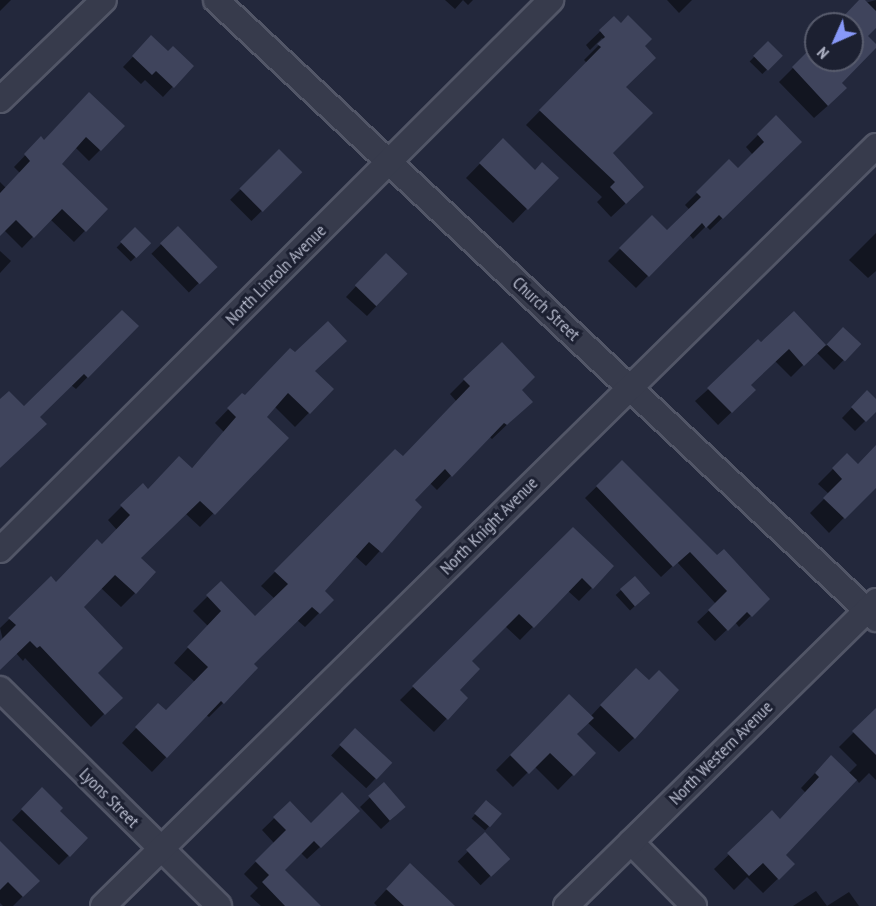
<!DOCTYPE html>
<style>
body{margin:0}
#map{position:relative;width:876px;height:906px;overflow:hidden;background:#23283c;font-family:"PT Sans Narrow",sans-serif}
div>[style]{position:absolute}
.shadow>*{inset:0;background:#0007;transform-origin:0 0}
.building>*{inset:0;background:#3f445c;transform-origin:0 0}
.roads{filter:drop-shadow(2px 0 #525667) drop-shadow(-2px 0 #525667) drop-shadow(0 2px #525667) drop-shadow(0 -2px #525667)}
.minor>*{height:24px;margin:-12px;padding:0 12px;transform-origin:12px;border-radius:12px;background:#373b4c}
span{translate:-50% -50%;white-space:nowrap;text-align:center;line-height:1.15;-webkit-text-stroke:6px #1c2031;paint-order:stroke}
.street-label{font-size:18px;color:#b2b6c8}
.north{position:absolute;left:804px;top:12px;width:60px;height:60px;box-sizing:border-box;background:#1c2031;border:2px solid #585c6d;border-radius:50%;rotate:225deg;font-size:16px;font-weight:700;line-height:24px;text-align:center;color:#b2b6c8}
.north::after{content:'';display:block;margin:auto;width:21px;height:27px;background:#8798f8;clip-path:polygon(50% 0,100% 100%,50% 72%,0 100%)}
</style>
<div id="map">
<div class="shadow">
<i style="clip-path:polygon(0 0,11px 0,0 11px)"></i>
<i style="clip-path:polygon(445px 0,473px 0,468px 5px,463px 0,455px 9px)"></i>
<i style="clip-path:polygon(667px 0,692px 0,679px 13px)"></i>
<i style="clip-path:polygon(861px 0,865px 3px,876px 0,876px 25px,866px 36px,832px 102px,814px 118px,779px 82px,816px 45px,816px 60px,852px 60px,852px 24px,837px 24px)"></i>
<i style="clip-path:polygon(614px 18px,643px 46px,624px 87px,611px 153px,627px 202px,611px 217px,597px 202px,602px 197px,526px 125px,587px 63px,584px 60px,604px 40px,602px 38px,590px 50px,586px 45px)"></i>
<i style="clip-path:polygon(151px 38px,168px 53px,192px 66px,163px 97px,145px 80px,141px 84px,123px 67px)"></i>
<i style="left:768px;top:43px;width:18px;height:26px;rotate:45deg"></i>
<i style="clip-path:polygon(78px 105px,100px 150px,89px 161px,75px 147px,60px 164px,106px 209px,74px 242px,50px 219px,22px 248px,4px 230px,0 234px,0 182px,6px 188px,20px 173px,14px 167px,41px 139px,44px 141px)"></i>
<i style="clip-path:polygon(776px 117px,800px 142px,710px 230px,706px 226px,693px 239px,689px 234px,636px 288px,608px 261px,652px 217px,667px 232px,690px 210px,685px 205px,729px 161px,737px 170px,753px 155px,746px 147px)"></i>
<i style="clip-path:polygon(503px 140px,535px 171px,556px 178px,513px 223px,466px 178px)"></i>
<i style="left:279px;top:151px;width:30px;height:69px;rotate:45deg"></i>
<i style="left:178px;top:228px;width:54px;height:37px;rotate:46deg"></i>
<i style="left:135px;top:229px;width:20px;height:26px;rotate:45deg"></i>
<i style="clip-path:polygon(876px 233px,876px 271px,868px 278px,849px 260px)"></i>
<i style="clip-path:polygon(0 251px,11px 261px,0 273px)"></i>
<i style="clip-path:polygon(376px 265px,406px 275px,367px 316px,346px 297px)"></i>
<i style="clip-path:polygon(794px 313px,826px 346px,843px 329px,859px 344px,834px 370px,816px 352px,791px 377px,775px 361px,749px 385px,741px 403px,718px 425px,695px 401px)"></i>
<i style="clip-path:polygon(137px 326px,76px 389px,71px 385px,38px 417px,0 468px,0 413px,24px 408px)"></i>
<i style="clip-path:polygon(314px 372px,332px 389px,295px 427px,274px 406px,264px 417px,287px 438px,200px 527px,186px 514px,139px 558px,135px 593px,121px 607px,101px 588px,82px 607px,96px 673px,120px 698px,91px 727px,25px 658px,23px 661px,16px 653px,0 668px,0 643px,3px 640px,0 628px,51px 579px,56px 584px,102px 546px,117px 530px,108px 520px,143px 485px,148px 491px,191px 469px,224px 432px,215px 423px,242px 395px,244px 397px)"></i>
<i style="clip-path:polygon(464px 380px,520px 390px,516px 416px,492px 439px,489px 436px,437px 490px,430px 483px,413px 500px,420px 507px,366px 566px,355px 556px,323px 591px,332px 600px,305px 627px,297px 620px,252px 664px,223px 703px,209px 717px,206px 715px,152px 772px,122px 743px,158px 705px,165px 712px,195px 682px,174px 663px,208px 626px,193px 611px,221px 583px,255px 618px,275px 599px,261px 586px,395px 451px,403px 458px,457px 402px,450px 394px)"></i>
<i style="clip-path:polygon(867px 392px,876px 401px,876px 410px,855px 431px,842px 418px)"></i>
<i style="clip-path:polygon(847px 455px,858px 466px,876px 457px,876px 485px,829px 533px,810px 513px,829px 494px,818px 484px)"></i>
<i style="clip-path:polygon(622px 462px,717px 557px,768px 599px,739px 627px,735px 622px,715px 641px,697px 622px,716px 604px,677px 562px,661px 577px,585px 498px)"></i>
<i style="clip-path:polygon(573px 529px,612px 567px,579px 601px,568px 591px,520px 640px,505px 626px,470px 661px,458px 690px,466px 698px,434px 732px,400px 700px)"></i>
<i style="left:634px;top:578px;width:21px;height:25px;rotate:47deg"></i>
<i style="clip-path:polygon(621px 684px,634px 738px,619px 752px,587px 722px,575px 734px,594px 753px,558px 790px,534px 766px,513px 787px,496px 770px,569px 696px,590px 717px)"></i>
<i style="clip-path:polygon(876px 710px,876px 780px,869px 773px,859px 783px,856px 779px,784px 855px,793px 864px,763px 893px,747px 877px,734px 890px,714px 869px,772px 813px,779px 821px,806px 793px,801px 788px,816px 772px,848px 774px,857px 765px,839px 747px)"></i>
<i style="left:355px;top:730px;width:48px;height:35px;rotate:43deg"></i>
<i style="clip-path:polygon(384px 784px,395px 816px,381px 829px,360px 807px)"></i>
<i style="clip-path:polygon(42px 789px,58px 811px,86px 838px,59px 865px,12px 820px)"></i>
<i style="left:486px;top:802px;width:18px;height:22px;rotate:41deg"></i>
<i style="clip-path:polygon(290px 803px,311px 825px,346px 823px,307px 859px,301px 853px,283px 870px,309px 906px,261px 906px,250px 896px,258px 888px,244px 874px,274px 843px,262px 830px)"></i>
<i style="left:485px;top:835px;width:33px;height:38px;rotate:46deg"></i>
<i style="clip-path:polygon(0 851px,38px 881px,13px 906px,3px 906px,0 903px)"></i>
<i style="clip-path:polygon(397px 878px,453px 906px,377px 906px,374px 903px)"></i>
<i style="clip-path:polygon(816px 891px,827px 906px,793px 906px)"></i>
<i style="clip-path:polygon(849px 892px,859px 906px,827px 906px)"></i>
</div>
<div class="building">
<i style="clip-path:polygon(859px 0,865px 0,876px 11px,876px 28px,868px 36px,876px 44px,876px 48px,842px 83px,847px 88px,828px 106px,792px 67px,810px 49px,816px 55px,816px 60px,852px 60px,852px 24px,836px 24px)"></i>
<i style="clip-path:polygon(628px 15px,652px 39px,645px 46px,656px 58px,626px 87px,653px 113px,613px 153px,644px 187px,626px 204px,610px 187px,615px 182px,539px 110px,601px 47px,597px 44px,605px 37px,599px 30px,614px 16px,621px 23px)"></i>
<i style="clip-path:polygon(151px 35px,168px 51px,173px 46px,194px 66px,174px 88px,156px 71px,152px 75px,132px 56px)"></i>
<i style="left:768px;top:41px;width:21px;height:21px;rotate:45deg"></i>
<i style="clip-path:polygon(89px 92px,125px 126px,101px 151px,86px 137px,62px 164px,108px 209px,86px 232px,62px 209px,34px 238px,16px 220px,0 236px,0 193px,30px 161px,24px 154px,41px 136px,44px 140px)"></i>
<i style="clip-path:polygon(776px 115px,802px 142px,723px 219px,719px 215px,706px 228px,702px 223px,649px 277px,619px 248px,652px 215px,667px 230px,701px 197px,696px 192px,729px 159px,738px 168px,764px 142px,757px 134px)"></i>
<i style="clip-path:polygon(503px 138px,535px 170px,542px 162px,559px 178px,528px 210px,479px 163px)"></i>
<i style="left:279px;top:149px;width:33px;height:56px;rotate:45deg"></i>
<i style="left:178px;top:226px;width:57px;height:25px;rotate:46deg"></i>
<i style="left:135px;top:227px;width:23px;height:21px;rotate:45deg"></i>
<i style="left:386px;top:253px;width:30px;height:45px;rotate:44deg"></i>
<i style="clip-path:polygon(122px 310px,139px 326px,88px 378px,84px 374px,40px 417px,47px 424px,0 468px,0 399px,9px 391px,24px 406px)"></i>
<i style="clip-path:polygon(794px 311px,826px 345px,804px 366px,789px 349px,751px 385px,756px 390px,732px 413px,707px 388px,758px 339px,761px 342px)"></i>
<i style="clip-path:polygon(328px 321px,347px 341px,315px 371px,334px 389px,310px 414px,288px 393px,267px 417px,289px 438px,215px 515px,200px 501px,141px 558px,156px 572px,136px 594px,115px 575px,84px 607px,123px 648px,98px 673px,123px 698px,105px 715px,40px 646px,37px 648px,30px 641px,0 670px,0 641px,16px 625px,8px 618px,51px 576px,56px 582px,97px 539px,102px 544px,130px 515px,120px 505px,143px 483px,148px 489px,179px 456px,192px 468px,236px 417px,227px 408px,242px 393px,245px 395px,290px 348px,295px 352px)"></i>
<i style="left:843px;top:327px;width:25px;height:24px;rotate:43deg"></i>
<i style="clip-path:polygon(502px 342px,535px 377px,522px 390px,533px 402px,507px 425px,504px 423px,452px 477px,445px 469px,415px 500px,422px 507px,382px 553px,369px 542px,325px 591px,334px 600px,320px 614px,312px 607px,254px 664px,258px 668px,224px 704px,221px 701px,167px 758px,135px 727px,158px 703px,166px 710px,208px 667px,187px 647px,221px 611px,206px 595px,221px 581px,255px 616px,288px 584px,274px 571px,395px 449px,403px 456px,470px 386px,463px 379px)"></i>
<i style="clip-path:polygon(867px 390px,876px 399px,876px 412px,866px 422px,851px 407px)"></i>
<i style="clip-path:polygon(876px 445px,876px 488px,845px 519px,823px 498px,842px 479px,832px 468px,847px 453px,858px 464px)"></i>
<i style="clip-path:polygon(622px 460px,717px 555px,724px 549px,770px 599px,752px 617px,747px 612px,728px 631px,708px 610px,727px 591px,690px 552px,673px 567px,596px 486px)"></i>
<i style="clip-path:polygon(573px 527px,614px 566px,593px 589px,582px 578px,534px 628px,519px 614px,472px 661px,480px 669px,460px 690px,468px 698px,448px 720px,412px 686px)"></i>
<i style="left:635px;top:576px;width:23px;height:20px;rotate:49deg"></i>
<i style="clip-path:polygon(636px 668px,649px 680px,659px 670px,679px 690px,635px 739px,600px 705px)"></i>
<i style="clip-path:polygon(569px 694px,594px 718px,577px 734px,596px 753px,574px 776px,550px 753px,529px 774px,510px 755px)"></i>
<i style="clip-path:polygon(876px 708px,876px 755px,852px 731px)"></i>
<i style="left:355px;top:728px;width:51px;height:23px;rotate:43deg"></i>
<i style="clip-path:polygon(831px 755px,857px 780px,786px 855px,795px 864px,779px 880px,763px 863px,749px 876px,727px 853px,772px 810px,780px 819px,819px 777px,815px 773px)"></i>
<i style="left:384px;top:782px;width:33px;height:21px;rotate:49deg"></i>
<i style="clip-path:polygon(42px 787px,63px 808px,60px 811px,88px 838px,70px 857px,21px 809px)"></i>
<i style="clip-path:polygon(342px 792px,360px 811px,321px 848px,314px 841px,285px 870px,321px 906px,285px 906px,262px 882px,269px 875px,255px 861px,286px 830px,273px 817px,290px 801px,311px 823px)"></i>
<i style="left:486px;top:800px;width:21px;height:18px;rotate:41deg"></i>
<i style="left:485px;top:832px;width:37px;height:26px;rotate:47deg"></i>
<i style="clip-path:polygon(0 841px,40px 881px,23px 897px,8px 882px,0 890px)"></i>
<i style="clip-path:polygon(410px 863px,455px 906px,404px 906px,386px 889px)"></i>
</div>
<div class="roads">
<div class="minor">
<i style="left:216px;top:0;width:905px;rotate:43.16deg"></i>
<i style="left:0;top:100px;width:144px;rotate:-43.9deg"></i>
<i style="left:0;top:550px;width:779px;rotate:-44.95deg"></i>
<i style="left:0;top:689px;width:308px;rotate:44.7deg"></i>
<i style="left:631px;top:842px;width:90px;rotate:45.5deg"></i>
<i style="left:103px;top:906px;width:1084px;rotate:-44.51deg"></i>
<i style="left:566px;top:906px;width:435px;rotate:-44.5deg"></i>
</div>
</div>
<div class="street-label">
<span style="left:276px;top:275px;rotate:-45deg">North Lincoln Avenue</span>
<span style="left:546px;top:309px;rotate:43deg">Church Street</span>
<span style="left:489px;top:526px;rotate:-45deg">North Knight Avenue</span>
<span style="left:721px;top:753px;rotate:-45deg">North Western Avenue</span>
<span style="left:109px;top:798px;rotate:45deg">Lyons Street</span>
</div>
<div class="north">N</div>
</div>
